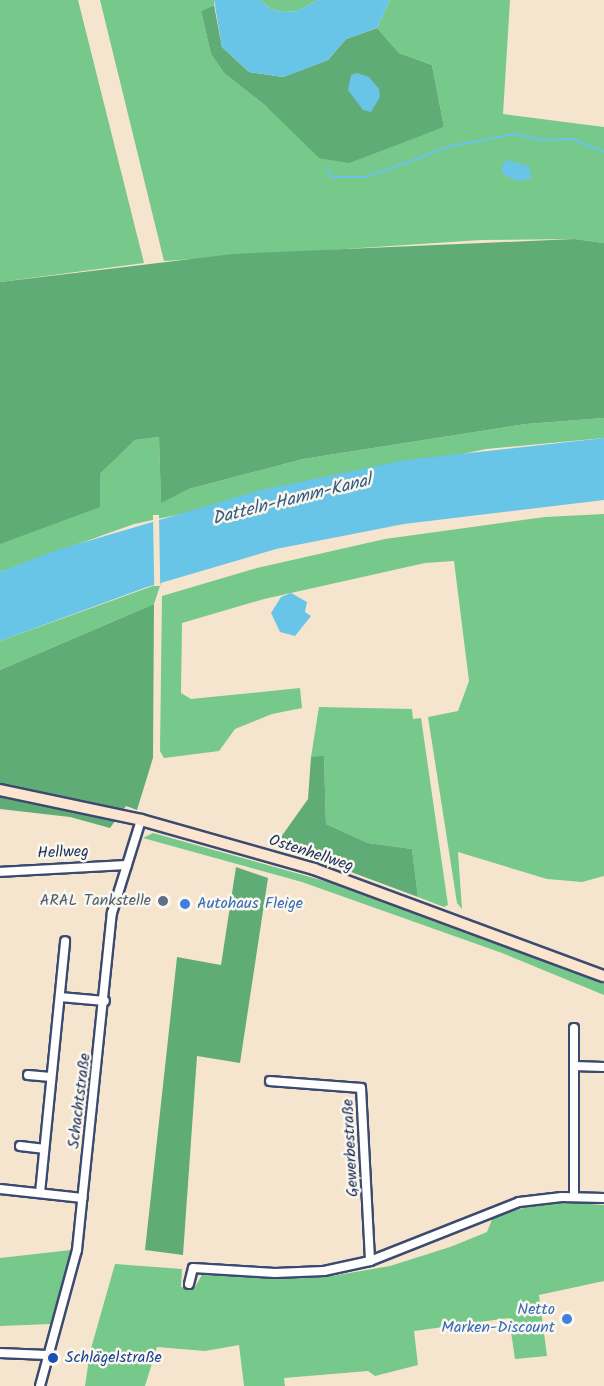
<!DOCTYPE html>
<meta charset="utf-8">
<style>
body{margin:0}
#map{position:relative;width:604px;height:1386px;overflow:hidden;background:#f6e5ce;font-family:Kalam,sans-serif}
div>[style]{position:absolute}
.green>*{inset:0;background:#76c88b}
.forest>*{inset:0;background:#60ac77}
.water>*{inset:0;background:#69c5e7}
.pier>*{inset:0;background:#f6e5ce;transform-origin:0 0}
.stream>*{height:2px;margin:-1px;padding:0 1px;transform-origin:1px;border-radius:1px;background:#69c5e7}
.roads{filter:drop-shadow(2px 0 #3c4a6f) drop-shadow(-2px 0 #3c4a6f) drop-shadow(0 2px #3c4a6f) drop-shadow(0 -2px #3c4a6f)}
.minor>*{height:8px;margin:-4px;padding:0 4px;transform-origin:4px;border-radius:4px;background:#fff}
.secondary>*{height:10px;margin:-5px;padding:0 5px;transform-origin:5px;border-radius:5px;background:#fbe5cf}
.dots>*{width:16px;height:16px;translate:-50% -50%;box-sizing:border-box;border:3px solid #fbf7ec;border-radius:50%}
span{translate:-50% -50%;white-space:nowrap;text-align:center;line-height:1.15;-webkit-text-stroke:5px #fbf7ec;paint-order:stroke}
.street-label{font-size:16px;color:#1b2f5e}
.service-label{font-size:16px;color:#4e5e75}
.right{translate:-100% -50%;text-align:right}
.shop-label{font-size:16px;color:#366cbe}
.left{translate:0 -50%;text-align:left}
.transit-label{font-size:16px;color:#164399}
.water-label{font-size:18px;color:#325c87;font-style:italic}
</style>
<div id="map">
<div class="green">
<i style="clip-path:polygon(0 0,78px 0,144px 263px,0 282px)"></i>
<i style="clip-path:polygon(100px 0,214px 0,214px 5px,201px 11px,211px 54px,224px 73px,266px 106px,396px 144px,444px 127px,432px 65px,399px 53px,377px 28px,390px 0,510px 0,503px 114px,604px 127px,604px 243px,574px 239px,481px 240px,164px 261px)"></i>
<i style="clip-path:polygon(260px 0,318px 0,297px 11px,282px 12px,271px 9px)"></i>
<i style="clip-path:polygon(604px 418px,604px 438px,486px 449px,134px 524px,0 572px,0 544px,100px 474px,135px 440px,159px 437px,161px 502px,189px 489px,303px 459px,526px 424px)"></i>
<i style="clip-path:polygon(604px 514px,604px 876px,582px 882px,547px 879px,458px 852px,462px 909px,457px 903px,428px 717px,458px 711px,469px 681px,454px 561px,425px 563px,264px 599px,182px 623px,181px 693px,191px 699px,300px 688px,302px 708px,272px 714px,235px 729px,219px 751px,164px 758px,160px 751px,162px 596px,257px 568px,385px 539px,545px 517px)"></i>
<i style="clip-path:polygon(161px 583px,154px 604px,0 670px,0 641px)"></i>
<i style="clip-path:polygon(319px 707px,412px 709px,413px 719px,421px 718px,448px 905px,444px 907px,418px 897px,412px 849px,368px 843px,326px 824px,324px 757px,311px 757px)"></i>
<i style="clip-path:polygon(153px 833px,328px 882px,604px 984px,604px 995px,502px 953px,302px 882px,143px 838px)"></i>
<i style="clip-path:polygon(564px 1202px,604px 1205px,604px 1281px,539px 1295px,547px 1356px,515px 1359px,509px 1318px,414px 1331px,418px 1365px,375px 1376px,368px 1371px,284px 1378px,285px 1386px,244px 1386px,239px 1345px,205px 1351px,157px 1347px,145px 1386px,85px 1386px,90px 1352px,115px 1264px,182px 1269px,181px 1287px,194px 1289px,203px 1273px,271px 1278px,332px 1276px,390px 1266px,450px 1247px,487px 1232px,493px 1217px,527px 1207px)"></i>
<i style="clip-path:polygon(71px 1250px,51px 1324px,0 1326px,0 1258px)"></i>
</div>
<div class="forest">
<i style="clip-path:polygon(214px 5px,222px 47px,249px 72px,283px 77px,328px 60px,346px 39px,377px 28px,399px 53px,432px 65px,444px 127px,349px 163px,319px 158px,266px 106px,224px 73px,211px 54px,201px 11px)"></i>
<i style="clip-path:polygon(574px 239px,604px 243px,604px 418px,526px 424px,303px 459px,189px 489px,161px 503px,159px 437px,135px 440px,100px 474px,100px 507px,0 544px,0 282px,233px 254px)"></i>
<i style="clip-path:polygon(154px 604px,153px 758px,137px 810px,126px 806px,110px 828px,70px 817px,0 809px,0 670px)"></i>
<i style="clip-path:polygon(324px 756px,326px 824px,368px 843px,412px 849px,418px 897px,276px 844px,308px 799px,311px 757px)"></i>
<i style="clip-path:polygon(236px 867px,268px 878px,240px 1063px,197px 1056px,183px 1255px,145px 1250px,177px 957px,221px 965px)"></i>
</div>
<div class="water">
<i style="clip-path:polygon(214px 0,260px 0,271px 9px,282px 12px,297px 11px,318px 0,390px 0,377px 28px,346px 39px,328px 60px,284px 77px,249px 72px,222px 47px)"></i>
<i style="clip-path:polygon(357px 73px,369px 77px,379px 89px,380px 97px,371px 112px,363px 110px,348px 90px,351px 75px)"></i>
<i style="clip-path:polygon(506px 160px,529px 166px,531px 179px,517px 181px,504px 175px,501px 169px)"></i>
<i style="clip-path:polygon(604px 438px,604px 500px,404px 524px,276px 549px,147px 587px,0 641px,0 572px,54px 551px,261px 490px,406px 460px)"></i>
<i style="clip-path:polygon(291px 593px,307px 602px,305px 612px,311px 616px,295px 636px,280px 632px,271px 613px,281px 597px)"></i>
</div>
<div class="pier">
<i style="left:159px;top:515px;width:71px;height:6px;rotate:89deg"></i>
</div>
<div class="stream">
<i style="left:327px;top:169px;width:9px;rotate:58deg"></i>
<i style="left:332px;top:177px;width:34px"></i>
<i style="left:366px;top:177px;width:90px;rotate:-20deg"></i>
<i style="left:451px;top:146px;width:65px;rotate:-10.6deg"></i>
<i style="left:515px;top:134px;width:26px;rotate:13deg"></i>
<i style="left:540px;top:140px;width:32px;rotate:-2deg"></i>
<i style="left:572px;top:139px;width:35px;rotate:22deg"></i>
</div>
<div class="roads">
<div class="minor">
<i style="left:0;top:872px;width:127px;rotate:-3.2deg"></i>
<i style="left:60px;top:997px;width:45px;rotate:5.1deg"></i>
<i style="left:574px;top:1028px;width:168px;rotate:90deg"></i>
<i style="left:574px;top:1066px;width:30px;rotate:2deg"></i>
<i style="left:28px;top:1075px;width:23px;rotate:5deg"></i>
<i style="left:270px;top:1081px;width:91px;rotate:4.4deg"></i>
<i style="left:361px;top:1088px;width:173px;rotate:87deg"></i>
<i style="left:20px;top:1146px;width:23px;rotate:7deg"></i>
<i style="left:0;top:1189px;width:83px;rotate:6.2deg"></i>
<i style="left:40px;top:1193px;width:253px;rotate:-84.3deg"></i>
<i style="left:189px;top:1284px;width:16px;rotate:-76deg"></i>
<i style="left:193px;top:1268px;width:82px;rotate:3.5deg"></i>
<i style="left:275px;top:1273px;width:49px;rotate:-2.3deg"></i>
<i style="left:324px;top:1271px;width:47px;rotate:-12.3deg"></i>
<i style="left:370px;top:1261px;width:160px;rotate:-21.6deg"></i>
<i style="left:519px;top:1202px;width:43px;rotate:-6.6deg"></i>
<i style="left:562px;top:1197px;width:42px;rotate:1.4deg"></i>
<i style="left:0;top:1353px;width:47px;rotate:2.4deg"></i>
<i style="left:40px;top:1386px;width:141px;rotate:-74.8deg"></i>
<i style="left:77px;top:1250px;width:339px;rotate:-84.1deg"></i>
<i style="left:112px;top:913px;width:97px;rotate:-72.7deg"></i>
</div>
<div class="secondary">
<i style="left:0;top:790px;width:144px;rotate:12deg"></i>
<i style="left:141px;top:820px;width:180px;rotate:15.8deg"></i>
<i style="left:314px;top:869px;width:309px;rotate:20.3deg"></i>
</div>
</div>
<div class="dots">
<i style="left:163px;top:901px;background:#5c6f8a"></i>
<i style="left:185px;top:904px;background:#3f7fe0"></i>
<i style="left:567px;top:1319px;background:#3f7fe0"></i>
<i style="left:53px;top:1358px;background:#1a4fb4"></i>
</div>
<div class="street-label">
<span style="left:63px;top:853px;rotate:-2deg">Hellweg</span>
<span style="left:311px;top:854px;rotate:18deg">Ostenhellweg</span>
<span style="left:80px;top:1101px;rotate:-83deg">Schachtstraße</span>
<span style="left:351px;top:1148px;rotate:-93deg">Gewerbestraße</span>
</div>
<div class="service-label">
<span class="right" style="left:151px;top:901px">ARAL Tankstelle</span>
</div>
<div class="shop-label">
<span class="left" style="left:197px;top:904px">Autohaus Fleige</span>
<span class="right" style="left:555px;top:1319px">Netto<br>Marken-Discount</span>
</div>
<div class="transit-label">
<span class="left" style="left:65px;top:1358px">Schlägelstraße</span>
</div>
<div class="water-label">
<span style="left:292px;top:501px;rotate:-14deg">Datteln-Hamm-Kanal</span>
</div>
</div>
